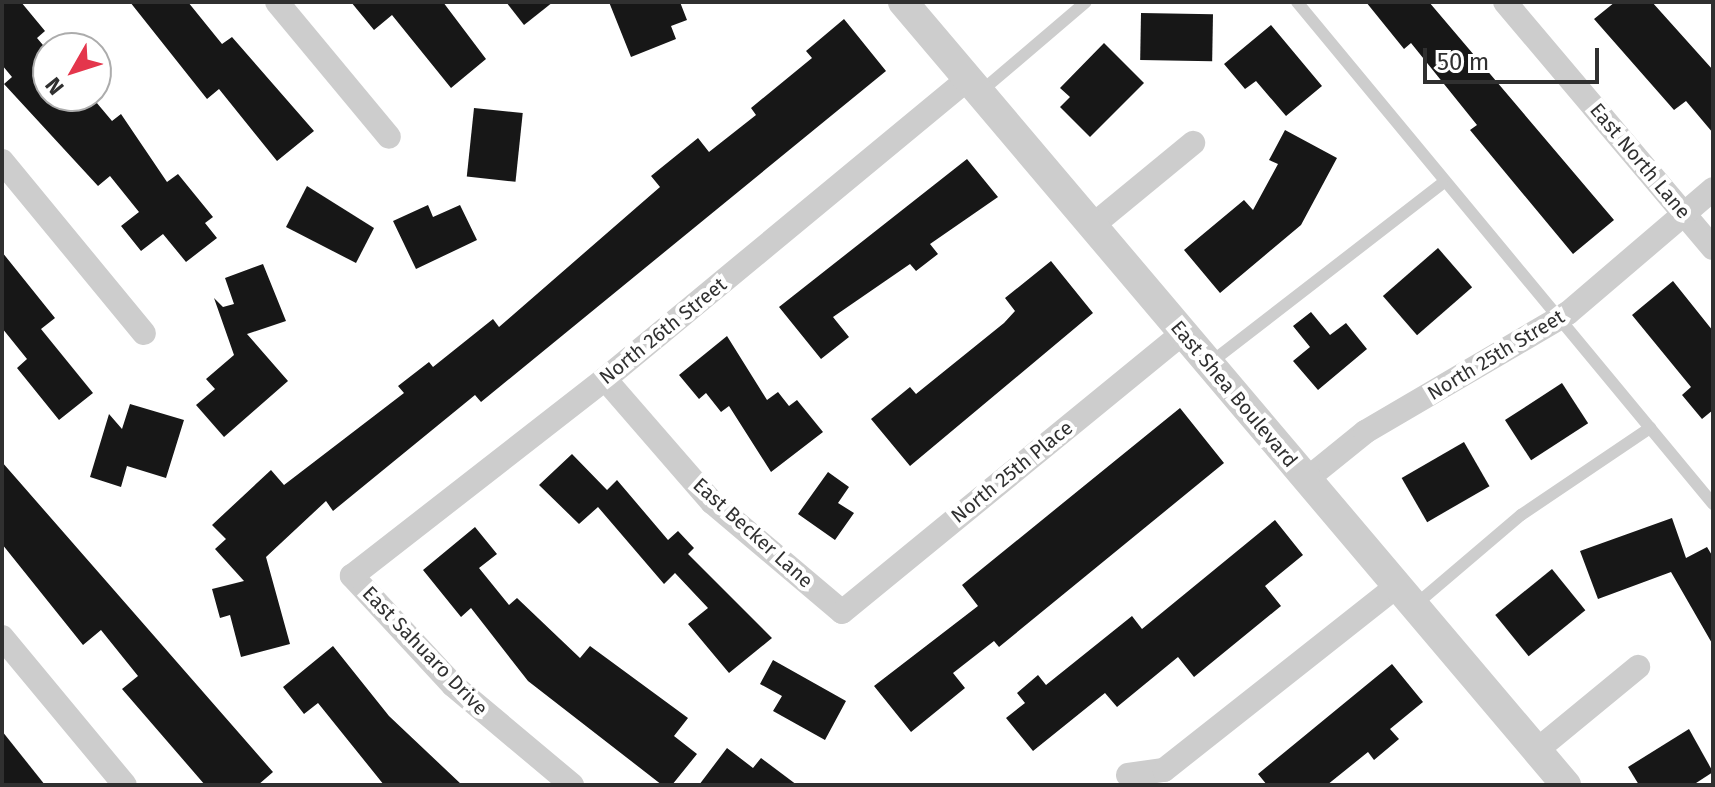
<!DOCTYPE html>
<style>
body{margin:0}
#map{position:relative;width:1715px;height:787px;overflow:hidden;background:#fff;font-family:"Fira Sans",sans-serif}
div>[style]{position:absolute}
.building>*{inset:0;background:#171717;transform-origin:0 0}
.service>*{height:12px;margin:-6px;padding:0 6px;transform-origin:6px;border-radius:6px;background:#cdcdcd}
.minor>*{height:24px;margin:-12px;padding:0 12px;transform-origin:12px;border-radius:12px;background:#cdcdcd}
.tertiary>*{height:30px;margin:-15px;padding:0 15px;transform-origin:15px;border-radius:15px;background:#cdcdcd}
span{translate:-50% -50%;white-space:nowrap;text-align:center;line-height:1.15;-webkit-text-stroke:8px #fff;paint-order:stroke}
.street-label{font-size:20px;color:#303030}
.frame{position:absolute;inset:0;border:4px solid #303030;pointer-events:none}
.north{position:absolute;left:32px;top:32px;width:80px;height:80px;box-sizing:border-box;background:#fff;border:2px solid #acacac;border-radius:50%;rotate:231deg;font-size:22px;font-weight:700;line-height:32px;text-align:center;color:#303030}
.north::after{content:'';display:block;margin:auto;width:28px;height:36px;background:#e4364c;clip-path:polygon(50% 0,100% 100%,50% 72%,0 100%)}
.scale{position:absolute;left:1423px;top:48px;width:176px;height:36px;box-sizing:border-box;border:4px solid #303030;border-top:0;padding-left:10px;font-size:24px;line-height:28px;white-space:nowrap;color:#303030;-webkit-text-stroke:6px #fff;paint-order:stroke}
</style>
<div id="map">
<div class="building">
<i style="clip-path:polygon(2px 2px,21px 2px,45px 31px,37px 38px,48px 51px,48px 96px,91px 96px,112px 121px,121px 114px,167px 182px,178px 174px,213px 217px,205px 223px,217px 238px,186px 262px,163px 234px,141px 251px,121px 226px,139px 212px,110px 176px,98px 186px,4px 84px,12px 77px,2px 65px)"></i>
<i style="clip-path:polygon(130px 2px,188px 2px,222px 44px,232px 37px,314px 131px,277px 161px,219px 89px,207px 99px)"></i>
<i style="clip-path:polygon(351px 2px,443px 2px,486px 59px,451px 88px,392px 15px,374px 30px)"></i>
<i style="clip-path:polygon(506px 2px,553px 2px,524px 25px)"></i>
<i style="clip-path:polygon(609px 2px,680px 2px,687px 20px,671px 26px,676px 39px,631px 57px)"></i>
<i style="clip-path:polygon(1366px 2px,1429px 2px,1614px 220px,1573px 254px,1470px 130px,1477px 125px,1411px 43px,1404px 49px)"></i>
<i style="clip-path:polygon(1615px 2px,1652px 2px,1713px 70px,1713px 133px,1686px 101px,1674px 110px,1594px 19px)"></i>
<i style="left:1141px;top:13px;width:72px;height:47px;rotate:1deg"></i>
<i style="clip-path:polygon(844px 19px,886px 71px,481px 402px,475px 395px,333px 511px,326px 501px,266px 557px,290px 644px,241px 657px,230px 615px,220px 618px,212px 589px,244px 581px,215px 549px,226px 539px,212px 525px,271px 470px,284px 485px,404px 393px,398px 386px,429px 362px,433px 367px,493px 319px,499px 327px,660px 187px,651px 176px,698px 138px,709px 152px,756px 115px,751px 108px,812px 58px,806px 51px)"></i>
<i style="clip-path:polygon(1271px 25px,1322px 86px,1286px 116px,1256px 81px,1245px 89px,1224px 64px)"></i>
<i style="clip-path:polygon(1104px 43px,1144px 83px,1090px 137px,1060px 107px,1070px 97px,1060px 88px)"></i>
<i style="left:474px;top:108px;width:49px;height:69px;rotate:6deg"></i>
<i style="clip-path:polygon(1285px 130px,1337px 158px,1301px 225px,1220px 293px,1184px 250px,1244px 200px,1253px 210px,1278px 164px,1269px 160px)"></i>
<i style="clip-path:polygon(967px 159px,998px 197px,930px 244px,938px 254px,916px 271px,910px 264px,833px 317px,849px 337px,821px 359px,779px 307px)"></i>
<i style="clip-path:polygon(307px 186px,374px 228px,356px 263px,286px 227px)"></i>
<i style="clip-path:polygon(428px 205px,433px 217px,460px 205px,477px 240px,416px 269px,393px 221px)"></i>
<i style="left:1438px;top:248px;width:52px;height:73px;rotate:49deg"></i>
<i style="clip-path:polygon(2px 252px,55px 318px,41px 329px,93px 393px,59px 420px,17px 368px,27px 359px,2px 328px)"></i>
<i style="clip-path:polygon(1051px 261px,1093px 313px,910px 466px,871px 419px,910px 387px,916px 394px,1004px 323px,1015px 311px,1005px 298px)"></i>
<i style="clip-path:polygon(263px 264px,286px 321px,247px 334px,288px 381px,224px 437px,196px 405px,215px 389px,206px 379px,234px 355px,214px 298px,223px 307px,234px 304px,225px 278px)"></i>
<i style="clip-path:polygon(1673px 281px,1713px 331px,1713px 410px,1702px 419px,1682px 395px,1691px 387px,1632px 315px)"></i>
<i style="clip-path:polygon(1311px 312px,1330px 335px,1346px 323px,1367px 349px,1318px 390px,1293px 361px,1310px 347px,1293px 326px)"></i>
<i style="clip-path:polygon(727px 336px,767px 400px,778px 392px,789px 406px,797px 400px,823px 432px,771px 472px,729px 406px,721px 412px,706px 393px,699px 399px,679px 375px)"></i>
<i style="left:1562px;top:383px;width:48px;height:68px;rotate:57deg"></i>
<i style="clip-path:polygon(130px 404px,184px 420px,166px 478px,127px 466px,121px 487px,90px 477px,109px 414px,122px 429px)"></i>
<i style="clip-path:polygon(1180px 408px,1224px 463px,999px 647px,994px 641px,953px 673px,965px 688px,911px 732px,874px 686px,978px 606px,962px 585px)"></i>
<i style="left:1464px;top:442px;width:51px;height:72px;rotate:60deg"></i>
<i style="clip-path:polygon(572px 454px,607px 490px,617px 480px,668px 540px,678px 531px,694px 548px,688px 554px,772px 638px,729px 673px,688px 624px,708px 608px,675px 573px,664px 584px,598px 507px,579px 524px,539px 485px)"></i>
<i style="clip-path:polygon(2px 462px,273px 772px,258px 785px,205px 785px,122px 689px,138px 676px,101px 630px,83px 645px,2px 544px)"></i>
<i style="clip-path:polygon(828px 472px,849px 487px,838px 503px,854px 513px,835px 540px,798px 514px)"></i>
<i style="clip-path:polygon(1672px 518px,1686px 558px,1707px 547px,1713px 557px,1713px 645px,1671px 572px,1598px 599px,1580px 551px)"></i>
<i style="clip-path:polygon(1275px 520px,1303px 555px,1265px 586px,1281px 606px,1194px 677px,1178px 657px,1117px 707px,1105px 693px,1033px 751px,1006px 718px,1025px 703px,1017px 693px,1038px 675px,1046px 685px,1132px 616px,1142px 629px)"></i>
<i style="clip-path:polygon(475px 527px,497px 554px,479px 568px,509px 605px,517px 598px,580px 658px,590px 646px,688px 718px,674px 736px,697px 754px,672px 785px,662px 785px,528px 681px,471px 608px,461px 617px,423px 570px)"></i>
<i style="left:1552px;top:569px;width:53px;height:73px;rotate:51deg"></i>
<i style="clip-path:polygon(333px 646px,389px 716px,462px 785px,384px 785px,318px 703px,304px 714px,283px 687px)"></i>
<i style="clip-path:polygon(773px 660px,846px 701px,825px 740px,773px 711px,782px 696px,760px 684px)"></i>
<i style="clip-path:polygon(1392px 664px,1423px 702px,1390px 729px,1399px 739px,1374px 760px,1368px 752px,1327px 785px,1267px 785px,1258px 774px)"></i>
<i style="clip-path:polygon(1689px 729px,1713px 772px,1693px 785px,1639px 785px,1628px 767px)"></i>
<i style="clip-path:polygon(2px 731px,45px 785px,2px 785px)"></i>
<i style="clip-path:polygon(727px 748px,753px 768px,761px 758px,797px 785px,699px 785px)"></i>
</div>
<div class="service">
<i style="left:1297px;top:2px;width:652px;rotate:50.35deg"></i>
<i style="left:979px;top:93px;width:140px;rotate:-40.4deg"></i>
<i style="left:1210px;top:363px;width:293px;rotate:-37.7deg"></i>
<i style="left:1414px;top:606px;width:140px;rotate:-40.4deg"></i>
<i style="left:1521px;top:515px;width:156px;rotate:-34deg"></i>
</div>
<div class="minor">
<i style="left:277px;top:2px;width:175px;rotate:50.3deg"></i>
<i style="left:1505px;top:2px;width:322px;rotate:49.8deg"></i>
<i style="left:2px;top:161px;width:223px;rotate:50.5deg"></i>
<i style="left:1092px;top:226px;width:131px;rotate:-39.4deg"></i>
<i style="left:605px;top:379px;width:163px;rotate:49deg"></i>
<i style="left:712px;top:502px;width:170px;rotate:40.2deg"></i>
<i style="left:842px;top:612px;width:441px;rotate:-39.3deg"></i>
<i style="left:1307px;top:479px;width:75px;rotate:-39deg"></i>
<i style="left:1365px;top:432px;width:235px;rotate:-30.4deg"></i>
<i style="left:1568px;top:313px;width:191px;rotate:-40.5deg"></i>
<i style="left:2px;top:637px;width:192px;rotate:50.3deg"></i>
<i style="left:1537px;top:750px;width:131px;rotate:-39.4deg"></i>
<i style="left:1128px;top:775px;width:36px;rotate:-8deg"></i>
<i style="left:1164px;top:770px;width:297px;rotate:-38.3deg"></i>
<i style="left:572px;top:785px;width:155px;rotate:-140deg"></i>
<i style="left:453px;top:685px;width:149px;rotate:-132.8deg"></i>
<i style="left:352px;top:576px;width:321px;rotate:-37.9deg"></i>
<i style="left:605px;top:379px;width:470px;rotate:-39.6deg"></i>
</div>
<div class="tertiary">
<i style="left:903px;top:2px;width:1026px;rotate:49.74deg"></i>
</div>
<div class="street-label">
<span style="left:1640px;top:161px;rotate:50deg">East North Lane</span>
<span style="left:663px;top:331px;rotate:-39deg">North 26th Street</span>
<span style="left:1496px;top:355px;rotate:-31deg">North 25th Street</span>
<span style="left:1234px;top:394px;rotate:50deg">East Shea Boulevard</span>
<span style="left:1012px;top:472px;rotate:-39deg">North 25th Place</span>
<span style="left:753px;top:533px;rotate:42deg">East Becker Lane</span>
<span style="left:425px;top:651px;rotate:46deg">East Sahuaro Drive</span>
</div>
<div class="frame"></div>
<div class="north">N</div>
<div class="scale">50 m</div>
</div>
